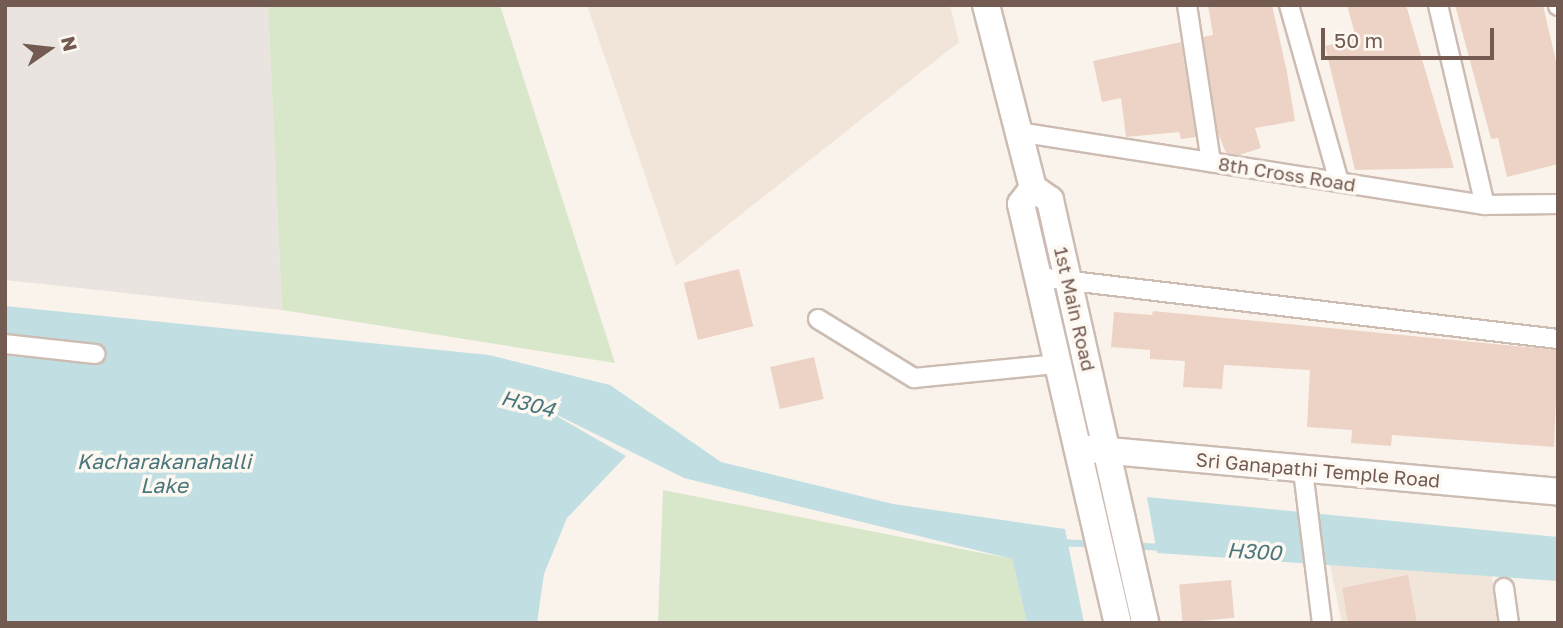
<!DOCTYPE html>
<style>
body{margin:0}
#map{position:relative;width:1563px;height:628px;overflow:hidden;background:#faf3eb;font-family:"Golos Text",sans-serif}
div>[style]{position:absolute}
.residential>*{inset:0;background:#f1e5da}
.industrial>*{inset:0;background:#eae4e0}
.green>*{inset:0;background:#d8e7ca}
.water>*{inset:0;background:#c1dfe2}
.stream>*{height:7px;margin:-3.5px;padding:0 3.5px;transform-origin:3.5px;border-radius:3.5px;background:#c1dfe2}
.building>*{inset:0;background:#edd3c6;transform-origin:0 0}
.roads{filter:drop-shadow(2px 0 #ccbcb2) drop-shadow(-2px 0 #ccbcb2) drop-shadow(0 2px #ccbcb2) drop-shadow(0 -2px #ccbcb2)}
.street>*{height:18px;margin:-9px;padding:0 9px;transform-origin:9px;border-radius:9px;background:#fff}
.secondary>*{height:26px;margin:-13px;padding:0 13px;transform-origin:13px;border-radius:13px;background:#fff}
span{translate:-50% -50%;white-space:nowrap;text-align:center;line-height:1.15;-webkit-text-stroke:7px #fdf8f1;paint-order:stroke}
.street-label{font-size:19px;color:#735b51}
.water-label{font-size:21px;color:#49777c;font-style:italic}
.frame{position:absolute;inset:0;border:7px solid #735b51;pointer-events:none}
.north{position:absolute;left:14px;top:14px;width:70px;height:70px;-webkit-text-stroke:5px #fdf8f1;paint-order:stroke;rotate:76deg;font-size:19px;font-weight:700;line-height:28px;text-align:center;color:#735b51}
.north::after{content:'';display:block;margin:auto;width:24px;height:32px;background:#735b51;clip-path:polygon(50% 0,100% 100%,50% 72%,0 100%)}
.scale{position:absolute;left:1321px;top:28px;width:173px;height:32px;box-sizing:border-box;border:4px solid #735b51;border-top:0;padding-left:9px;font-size:21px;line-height:24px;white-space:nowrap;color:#735b51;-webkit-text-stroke:5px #fdf8f1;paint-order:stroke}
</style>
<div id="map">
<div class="residential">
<i style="clip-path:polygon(587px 5px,950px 5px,959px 42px,676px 266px)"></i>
<i style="clip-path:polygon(1330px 565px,1492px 576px,1498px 623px,1342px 623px)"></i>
</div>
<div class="industrial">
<i style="clip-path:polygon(5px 5px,268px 5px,282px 310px,5px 280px)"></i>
</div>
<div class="green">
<i style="clip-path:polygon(268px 5px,500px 5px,615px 363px,282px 310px)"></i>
<i style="clip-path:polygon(663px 490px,1012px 559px,1027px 623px,658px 623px)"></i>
</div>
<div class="water">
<i style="clip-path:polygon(5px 306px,489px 355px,610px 385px,721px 462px,893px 504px,1065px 529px,1084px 623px,1027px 623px,1012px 559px,684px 478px,541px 407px,626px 456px,567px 518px,544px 574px,537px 623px,5px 623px)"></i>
<i style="clip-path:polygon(1147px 497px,1558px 537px,1558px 581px,1157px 553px)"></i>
</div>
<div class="stream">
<i style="left:1058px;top:542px;width:107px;rotate:2.7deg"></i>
</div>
<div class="building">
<i style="clip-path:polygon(1208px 5px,1272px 5px,1287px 72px,1295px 121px,1255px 128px,1261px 148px,1239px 155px,1226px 153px,1218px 133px,1203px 37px,1213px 35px)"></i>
<i style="clip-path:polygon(1347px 5px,1406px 5px,1454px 168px,1355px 170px,1325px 46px,1356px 38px)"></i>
<i style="clip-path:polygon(1455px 5px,1543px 5px,1558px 70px,1558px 164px,1507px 177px,1498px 138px,1491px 139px)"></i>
<i style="clip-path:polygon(1181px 42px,1196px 137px,1181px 139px,1179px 132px,1126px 137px,1121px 98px,1102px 102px,1093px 61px)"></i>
<i style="left:739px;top:269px;width:59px;height:57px;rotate:76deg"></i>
<i style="clip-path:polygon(1153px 311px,1558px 350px,1554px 447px,1392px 435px,1391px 446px,1351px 443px,1352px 430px,1307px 427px,1310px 370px,1224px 365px,1222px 389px,1183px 387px,1185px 361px,1150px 359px,1150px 350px,1111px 347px,1114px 312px,1152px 315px)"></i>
<i style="left:814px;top:357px;width:43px;height:45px;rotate:77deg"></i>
<i style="clip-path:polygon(1408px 575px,1417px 623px,1348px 623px,1342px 588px)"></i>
<i style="left:1231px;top:580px;width:38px;height:52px;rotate:85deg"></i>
</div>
<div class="roads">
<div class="street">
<i style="left:1187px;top:5px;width:159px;rotate:81.3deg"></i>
<i style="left:1289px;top:5px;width:184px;rotate:74.2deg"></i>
<i style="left:1438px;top:5px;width:205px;rotate:76.8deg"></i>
<i style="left:1558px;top:5px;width:1px;rotate:90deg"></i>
<i style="left:1018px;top:132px;width:473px;rotate:8.9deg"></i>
<i style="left:1485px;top:205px;width:73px;rotate:-0.8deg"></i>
<i style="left:1038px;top:277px;width:524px;rotate:6.8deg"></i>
<i style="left:818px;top:319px;width:113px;rotate:31.6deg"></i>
<i style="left:914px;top:378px;width:145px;rotate:-5.6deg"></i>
<i style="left:5px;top:344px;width:91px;rotate:6.3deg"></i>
<i style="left:1303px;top:471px;width:153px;rotate:82.9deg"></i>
<i style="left:1504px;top:588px;width:35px;rotate:82deg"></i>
</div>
<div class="secondary">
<i style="left:986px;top:5px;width:189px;rotate:75.6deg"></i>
<i style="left:1033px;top:188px;width:21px;rotate:35deg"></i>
<i style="left:1050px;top:200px;width:434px;rotate:77.3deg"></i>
<i style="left:1033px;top:188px;width:20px;rotate:127deg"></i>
<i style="left:1021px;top:204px;width:430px;rotate:77deg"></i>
<i style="left:1078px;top:448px;width:482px;rotate:5.2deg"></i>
</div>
</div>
<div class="street-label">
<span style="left:1287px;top:174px;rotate:9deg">8th Cross Road</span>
<span style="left:1075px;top:309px;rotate:77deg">1st Main Road</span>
<span style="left:1318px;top:470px;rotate:5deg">Sri Ganapathi Temple Road</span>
</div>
<div class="water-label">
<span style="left:528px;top:403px;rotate:14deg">H304</span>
<span style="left:164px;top:473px">Kacharakanahalli<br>Lake</span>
<span style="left:1254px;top:551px;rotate:3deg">H300</span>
</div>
<div class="frame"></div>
<div class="north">N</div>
<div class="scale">50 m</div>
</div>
